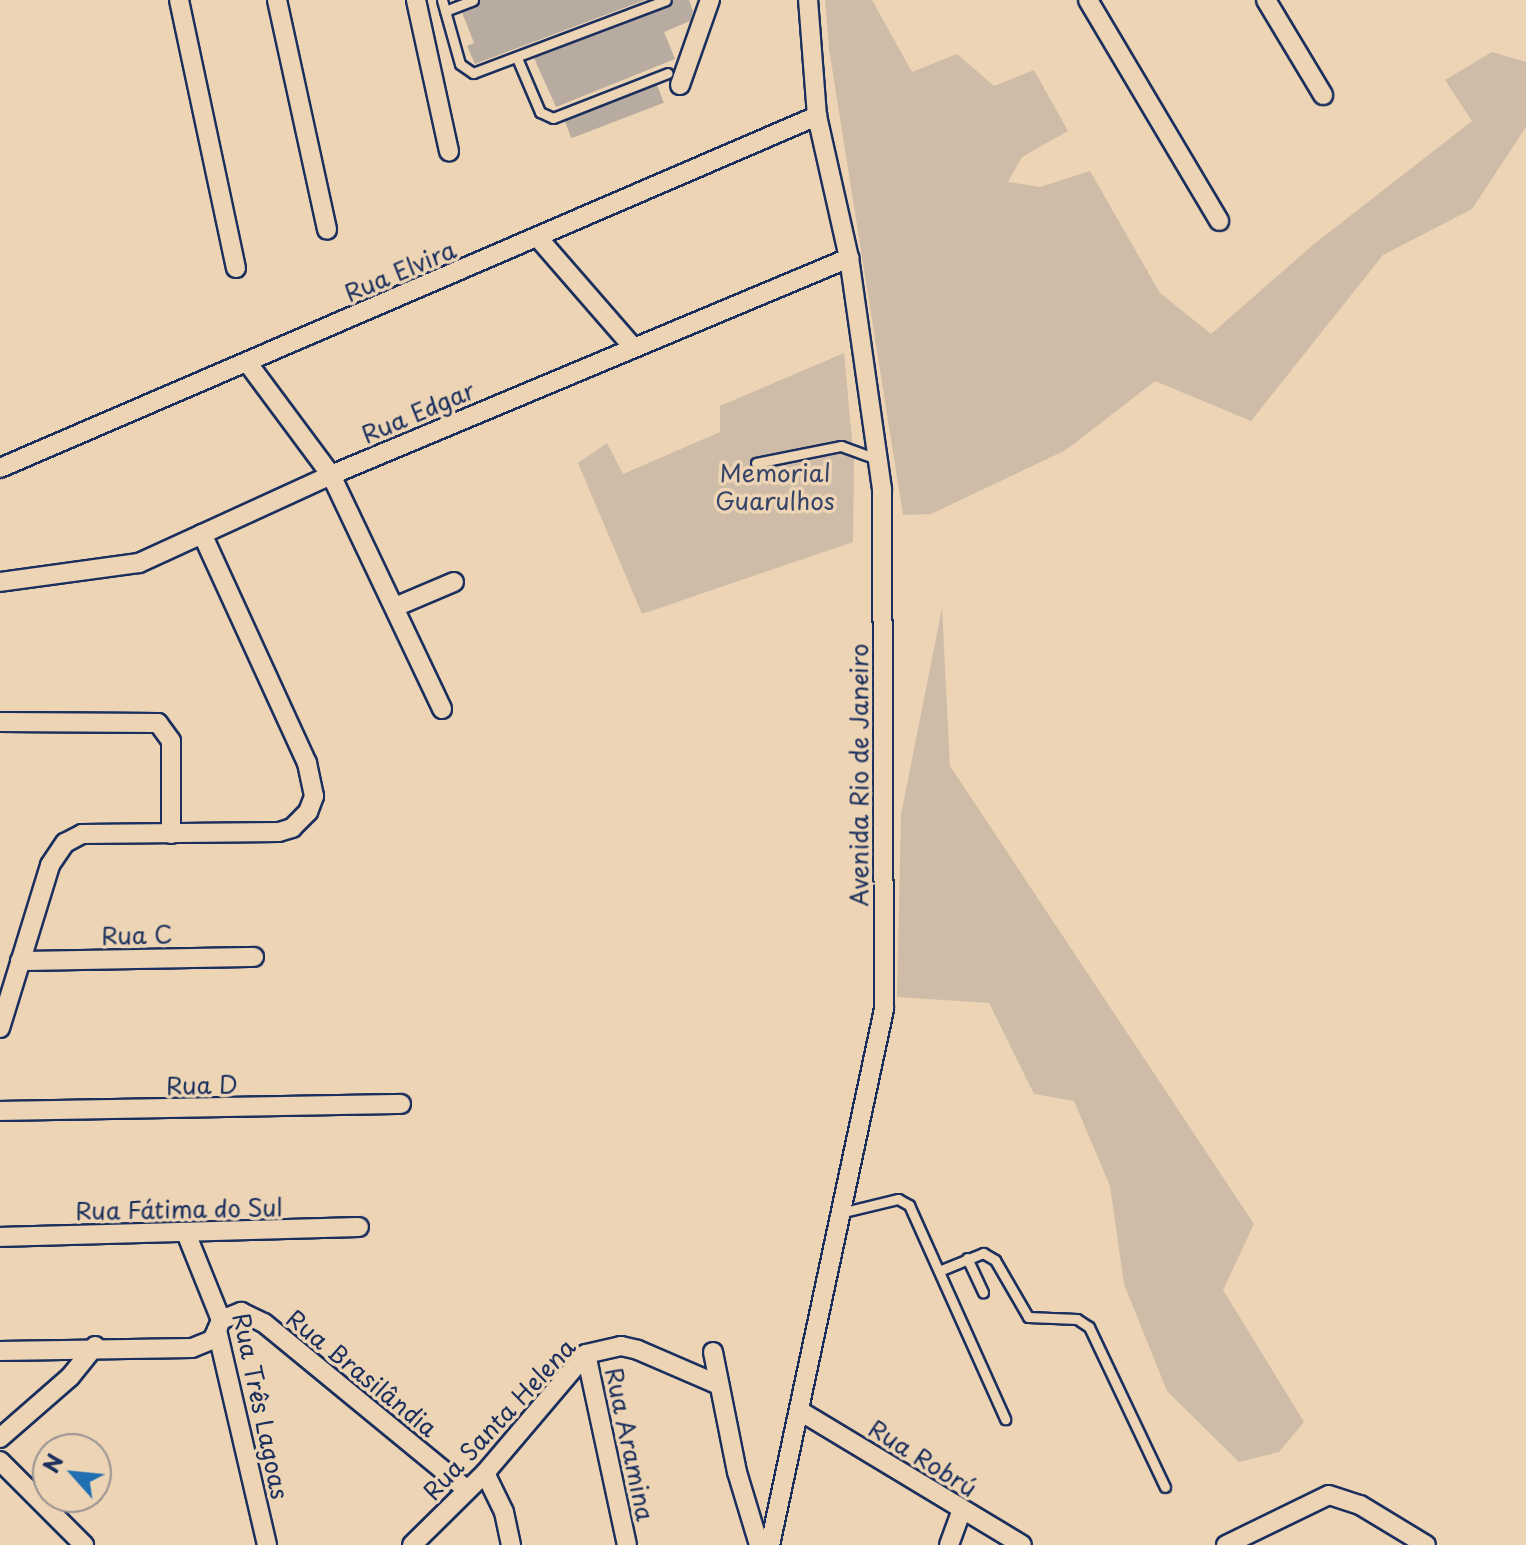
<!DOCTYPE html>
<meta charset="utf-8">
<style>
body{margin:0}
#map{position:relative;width:1526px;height:1545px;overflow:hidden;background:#ecd4b4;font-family:"Playpen Sans",sans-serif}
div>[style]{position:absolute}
.green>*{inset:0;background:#cebca8}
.building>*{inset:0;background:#b8ab9f;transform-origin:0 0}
.roads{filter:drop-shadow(2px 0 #1b2f5e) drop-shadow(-2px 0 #1b2f5e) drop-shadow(0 2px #1b2f5e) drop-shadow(0 -2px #1b2f5e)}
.lane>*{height:9px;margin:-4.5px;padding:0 4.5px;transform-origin:4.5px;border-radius:4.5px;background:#ecd4b4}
.street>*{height:18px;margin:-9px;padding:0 9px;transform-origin:9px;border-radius:9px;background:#ecd4b4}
span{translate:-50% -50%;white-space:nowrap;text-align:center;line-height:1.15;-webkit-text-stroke:7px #ecd4b4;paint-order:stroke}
.street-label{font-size:24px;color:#1b2f5e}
.park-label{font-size:24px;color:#364469}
.north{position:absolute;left:32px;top:1433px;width:80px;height:80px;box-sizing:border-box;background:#ecd4b4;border:2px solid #989292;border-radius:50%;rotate:297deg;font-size:22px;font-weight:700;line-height:32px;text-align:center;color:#1b2f5e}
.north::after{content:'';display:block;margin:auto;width:28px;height:36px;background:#1f6fb2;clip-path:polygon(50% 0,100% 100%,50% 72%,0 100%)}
</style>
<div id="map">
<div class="green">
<i style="clip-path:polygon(825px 0,872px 0,912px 72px,957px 54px,994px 86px,1034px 70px,1068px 131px,1022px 157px,1008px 182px,1040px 187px,1090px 171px,1160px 293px,1211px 334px,1314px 244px,1472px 121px,1445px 80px,1492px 52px,1526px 62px,1526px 127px,1472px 209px,1383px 255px,1251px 421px,1155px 381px,1066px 450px,931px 514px,903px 515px,829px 49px)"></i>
<i style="clip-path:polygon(844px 353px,854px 461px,853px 542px,642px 614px,578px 463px,607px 443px,623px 474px,720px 432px,720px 406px)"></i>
<i style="clip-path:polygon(942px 608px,950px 766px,1254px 1224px,1223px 1290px,1304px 1422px,1279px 1452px,1239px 1462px,1167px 1391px,1124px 1284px,1110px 1186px,1074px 1101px,1034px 1094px,989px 1003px,897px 997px,901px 815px)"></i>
</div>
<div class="building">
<i style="clip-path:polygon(480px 0,645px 0,475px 64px,467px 46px,474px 43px,462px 12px)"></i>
<i style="clip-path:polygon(673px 0,689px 0,693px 11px,690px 21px,664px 32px,675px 59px,556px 107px,534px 58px,669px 7px)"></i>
<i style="left:657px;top:85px;width:19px;height:99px;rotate:69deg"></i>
</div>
<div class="roads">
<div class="lane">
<i style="left:442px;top:0;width:66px;rotate:74.3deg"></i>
<i style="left:460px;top:64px;width:16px;rotate:35deg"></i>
<i style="left:473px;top:73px;width:206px;rotate:-20.7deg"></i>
<i style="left:445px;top:11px;width:30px;rotate:-21deg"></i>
<i style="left:517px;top:58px;width:59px;rotate:66.9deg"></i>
<i style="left:540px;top:112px;width:14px;rotate:25deg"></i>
<i style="left:553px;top:118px;width:123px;rotate:-21.4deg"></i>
<i style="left:756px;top:463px;width:87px;rotate:-11.3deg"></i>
<i style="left:841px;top:446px;width:38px;rotate:20deg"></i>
<i style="left:840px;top:1213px;width:60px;rotate:-13.6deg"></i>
<i style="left:898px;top:1199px;width:13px;rotate:29deg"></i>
<i style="left:909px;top:1205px;width:235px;rotate:65.8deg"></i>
<i style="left:967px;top:1258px;width:38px;rotate:65deg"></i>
<i style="left:939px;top:1271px;width:48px;rotate:-22.2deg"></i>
<i style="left:983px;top:1253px;width:14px;rotate:30deg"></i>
<i style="left:995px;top:1260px;width:66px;rotate:59.9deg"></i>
<i style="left:1028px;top:1317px;width:49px;rotate:2.3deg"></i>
<i style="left:1077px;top:1319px;width:14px;rotate:34deg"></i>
<i style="left:1089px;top:1327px;width:177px;rotate:64.6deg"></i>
</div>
<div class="street">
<i style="left:179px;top:0;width:274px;rotate:78deg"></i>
<i style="left:277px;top:0;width:235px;rotate:77.7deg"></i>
<i style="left:416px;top:0;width:155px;rotate:77.7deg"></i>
<i style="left:1088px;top:0;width:257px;rotate:59.3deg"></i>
<i style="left:1266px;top:0;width:111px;rotate:59deg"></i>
<i style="left:680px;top:85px;width:90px;rotate:-70.6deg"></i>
<i style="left:539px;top:239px;width:143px;rotate:49deg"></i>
<i style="left:247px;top:362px;width:141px;rotate:53.4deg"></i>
<i style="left:331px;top:475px;width:259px;rotate:64.6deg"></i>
<i style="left:0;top:468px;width:890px;rotate:-23.31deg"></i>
<i style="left:0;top:582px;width:140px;rotate:-7.8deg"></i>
<i style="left:139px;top:563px;width:211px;rotate:-24.6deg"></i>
<i style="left:331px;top:475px;width:562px;rotate:-22.73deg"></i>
<i style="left:395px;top:607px;width:64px;rotate:-23deg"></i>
<i style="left:0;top:722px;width:158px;rotate:0.4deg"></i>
<i style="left:158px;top:723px;width:22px;rotate:54deg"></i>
<i style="left:171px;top:741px;width:93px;rotate:90deg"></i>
<i style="left:20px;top:961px;width:234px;rotate:-1deg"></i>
<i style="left:0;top:1028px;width:170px;rotate:-72.9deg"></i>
<i style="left:50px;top:865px;width:27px;rotate:-56deg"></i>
<i style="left:65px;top:843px;width:19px;rotate:-28deg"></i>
<i style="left:82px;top:834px;width:197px;rotate:-0.6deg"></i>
<i style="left:279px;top:832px;width:14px;rotate:-17deg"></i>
<i style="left:292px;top:828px;width:23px;rotate:-45deg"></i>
<i style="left:308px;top:812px;width:17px;rotate:-69deg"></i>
<i style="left:314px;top:796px;width:34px;rotate:-102deg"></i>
<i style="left:307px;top:763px;width:252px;rotate:-114.6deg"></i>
<i style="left:0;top:1111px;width:401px;rotate:-1deg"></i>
<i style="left:186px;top:1233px;width:94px;rotate:68.1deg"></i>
<i style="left:221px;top:1320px;width:11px;rotate:112deg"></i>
<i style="left:217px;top:1330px;width:221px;rotate:76.9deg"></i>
<i style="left:0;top:1237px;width:359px;rotate:-1.6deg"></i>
<i style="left:221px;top:1320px;width:22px;rotate:-22deg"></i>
<i style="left:241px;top:1312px;width:25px;rotate:26deg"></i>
<i style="left:264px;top:1323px;width:263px;rotate:39.4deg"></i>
<i style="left:0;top:1351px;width:192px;rotate:-0.9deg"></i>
<i style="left:192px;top:1348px;width:22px;rotate:-22deg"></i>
<i style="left:212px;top:1340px;width:11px;rotate:-63deg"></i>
<i style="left:713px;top:1352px;width:122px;rotate:78.7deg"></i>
<i style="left:737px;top:1472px;width:76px;rotate:73.2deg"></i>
<i style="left:586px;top:1354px;width:195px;rotate:77.9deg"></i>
<i style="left:800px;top:1411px;width:259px;rotate:31.1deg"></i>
<i style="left:0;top:1438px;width:93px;rotate:-41.1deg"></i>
<i style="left:70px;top:1377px;width:40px;rotate:-51deg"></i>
<i style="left:0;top:1461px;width:119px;rotate:45deg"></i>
<i style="left:485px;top:1473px;width:43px;rotate:64deg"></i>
<i style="left:504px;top:1512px;width:34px;rotate:78deg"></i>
<i style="left:412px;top:1545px;width:103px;rotate:-44.6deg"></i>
<i style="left:485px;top:1473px;width:156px;rotate:-49.7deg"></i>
<i style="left:586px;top:1354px;width:36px;rotate:-13deg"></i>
<i style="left:621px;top:1346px;width:17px;rotate:13deg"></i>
<i style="left:638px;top:1350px;width:88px;rotate:23.4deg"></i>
<i style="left:770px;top:1545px;width:548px;rotate:-77.99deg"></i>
<i style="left:884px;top:1009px;width:520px;rotate:-90.22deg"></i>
<i style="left:882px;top:489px;width:233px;rotate:-98.1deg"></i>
<i style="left:849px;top:258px;width:146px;rotate:-102.7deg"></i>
<i style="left:817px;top:116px;width:116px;rotate:-94.4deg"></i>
<i style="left:949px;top:1545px;width:37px;rotate:-70deg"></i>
<i style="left:1226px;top:1545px;width:114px;rotate:-25.9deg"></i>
<i style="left:1329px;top:1495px;width:33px;rotate:18deg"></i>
<i style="left:1360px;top:1505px;width:77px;rotate:31.2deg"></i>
</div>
</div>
<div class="street-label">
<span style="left:400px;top:271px;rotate:-23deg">Rua Elvira</span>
<span style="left:418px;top:412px;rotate:-23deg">Rua Edgar</span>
<span style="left:859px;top:775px;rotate:-90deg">Avenida Rio de Janeiro</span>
<span style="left:137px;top:935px;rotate:-1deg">Rua C</span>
<span style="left:202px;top:1085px;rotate:-1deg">Rua D</span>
<span style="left:179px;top:1209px;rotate:-1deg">Rua Fátima do Sul</span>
<span style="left:362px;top:1373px;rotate:39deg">Rua Brasilândia</span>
<span style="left:261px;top:1406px;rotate:78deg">Rua Três Lagoas</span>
<span style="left:499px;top:1419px;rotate:-47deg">Rua Santa Helena</span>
<span style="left:630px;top:1444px;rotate:78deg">Rua Aramina</span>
<span style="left:923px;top:1458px;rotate:32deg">Rua Robrú</span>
</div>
<div class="park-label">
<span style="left:775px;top:487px">Memorial<br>Guarulhos</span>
</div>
<div class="north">N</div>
</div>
